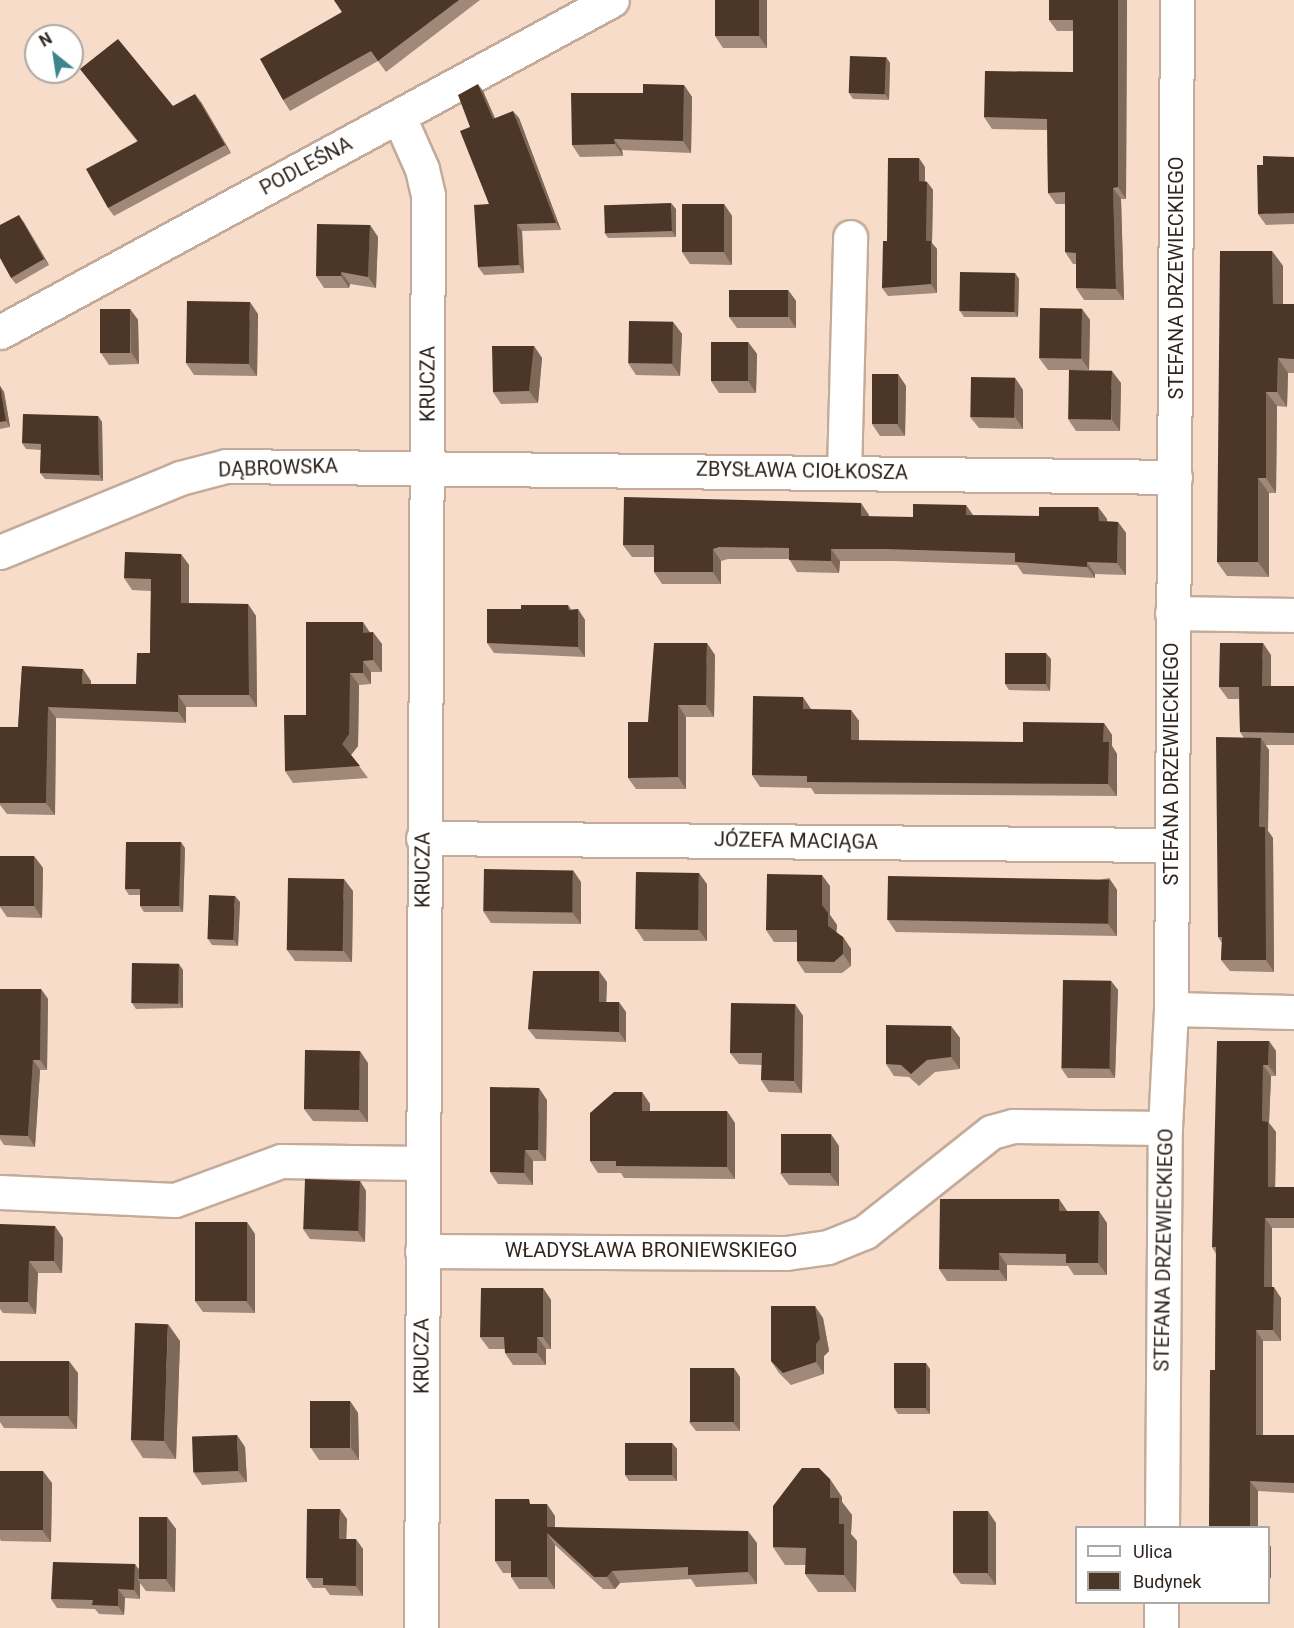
<!DOCTYPE html>
<meta charset="utf-8">
<style>
body{margin:0}
#map{position:relative;width:1294px;height:1628px;overflow:hidden;background:#f6dcc9;font-family:Roboto,sans-serif}
div>[style]{position:absolute}
.roads{filter:drop-shadow(2px 0 #c4ab99) drop-shadow(-2px 0 #c4ab99) drop-shadow(0 2px #c4ab99) drop-shadow(0 -2px #c4ab99)}
.minor>*{height:33px;margin:-16.5px;padding:0 16.5px;transform-origin:16.5px;border-radius:16.5px;background:#fff}
.tertiary>*{height:33px;margin:-16.5px;padding:0 16.5px;transform-origin:16.5px;border-radius:16.5px;background:#fff}
.wall>*{inset:0;background:#a08978}
.shaded-wall>*{inset:0;background:#7e6858}
.building>*{inset:0;background:#4b3627;transform-origin:0 0}
span{translate:-50% -50%;white-space:nowrap;text-align:center;line-height:1.15;-webkit-text-stroke:6px #fff;paint-order:stroke}
.street-label{font-size:20px;color:#30261f}
.legend{position:absolute;left:1075px;top:1526px;width:195px;height:78px;box-sizing:border-box;background:#fff;border:2px solid #aca8a5;margin:0;padding:8px 10px;list-style:none;font-size:18px;color:#30261f}
.legend li{display:flex;align-items:center;gap:12px;height:30px}
.legend b{width:30px;border:2px solid #aca8a5}
.north{position:absolute;left:24px;top:24px;width:60px;height:60px;box-sizing:border-box;background:#fff;border:2px solid #aca8a5;border-radius:50%;rotate:330deg;font-size:16px;font-weight:700;line-height:24px;text-align:center;color:#30261f}
.north::after{content:'';display:block;margin:auto;width:21px;height:27px;background:#3d848e;clip-path:polygon(50% 0,100% 100%,50% 72%,0 100%)}
</style>
<div id="map">
<div class="roads">
<div class="minor">
<i style="left:399px;top:117px;width:57px;rotate:66.1deg"></i>
<i style="left:422px;top:169px;width:27px;rotate:77deg"></i>
<i style="left:428px;top:195px;width:1433px;rotate:90.28deg"></i>
<i style="left:844px;top:472px;width:235px;rotate:-88.5deg"></i>
<i style="left:0;top:552px;width:195px;rotate:-22.3deg"></i>
<i style="left:180px;top:478px;width:48px;rotate:-14.6deg"></i>
<i style="left:226px;top:466px;width:949px;rotate:0.66deg"></i>
<i style="left:1172px;top:613px;width:122px;rotate:0.9deg"></i>
<i style="left:423px;top:838px;width:747px;rotate:0.54deg"></i>
<i style="left:1171px;top:1009px;width:123px;rotate:1.4deg"></i>
<i style="left:0;top:1192px;width:175px;rotate:2.6deg"></i>
<i style="left:175px;top:1200px;width:113px;rotate:-20.2deg"></i>
<i style="left:281px;top:1161px;width:140px;rotate:0.8deg"></i>
<i style="left:422px;top:1251px;width:364px;rotate:0.3deg"></i>
<i style="left:786px;top:1253px;width:42px;rotate:-8.1deg"></i>
<i style="left:828px;top:1247px;width:40px;rotate:-22deg"></i>
<i style="left:865px;top:1232px;width:161px;rotate:-38.4deg"></i>
<i style="left:991px;top:1132px;width:23px;rotate:-15deg"></i>
<i style="left:1013px;top:1126px;width:152px;rotate:0.8deg"></i>
<i style="left:1162px;top:1528px;width:400px;rotate:-89.6deg"></i>
<i style="left:1165px;top:1128px;width:119px;rotate:-87.1deg"></i>
<i style="left:1171px;top:1009px;width:1009px;rotate:-89.66deg"></i>
<i style="left:1161px;top:1628px;width:26px;rotate:-90deg"></i>
</div>
<div class="tertiary">
<i style="left:0;top:332px;width:696px;rotate:-28.48deg"></i>
</div>
</div>
<div class="wall">
<i style="clip-path:polygon(334px 0,480px 0,386px 72px,378px 61px,290px 111px,283px 100px,342px 12px)"></i>
<i style="clip-path:polygon(767px 0,767px 48px,723px 48px,715px 36px)"></i>
<i style="clip-path:polygon(1127px 0,1126px 199px,1121px 199px,1124px 300px,1084px 300px,1076px 288px,1076px 264px,1073px 264px,1065px 252px,1065px 204px,1056px 204px,1048px 193px,1047px 130px,992px 129px,984px 117px,1073px 72px,1073px 31px,1057px 31px,1049px 20px)"></i>
<i style="clip-path:polygon(886px 57px,890px 63px,889px 100px,853px 99px,849px 93px)"></i>
<i style="clip-path:polygon(80px 69px,173px 106px,201px 102px,231px 153px,114px 216px,108px 208px,137px 141px)"></i>
<i style="clip-path:polygon(684px 85px,692px 97px,691px 153px,622px 150px,623px 156px,580px 157px,572px 145px,643px 93px)"></i>
<i style="clip-path:polygon(483px 91px,495px 118px,519px 118px,561px 230px,522px 231px,524px 273px,484px 275px,478px 267px,489px 204px,470px 127px)"></i>
<i style="clip-path:polygon(1294px 157px,1294px 224px,1266px 225px,1258px 214px,1263px 165px)"></i>
<i style="clip-path:polygon(925px 167px,925px 181px,927px 182px,933px 190px,932px 243px,937px 249px,937px 293px,888px 296px,882px 288px,887px 241px)"></i>
<i style="clip-path:polygon(724px 204px,732px 216px,732px 265px,690px 264px,682px 252px)"></i>
<i style="clip-path:polygon(676px 209px,676px 237px,608px 238px,604px 232px)"></i>
<i style="clip-path:polygon(23px 221px,49px 265px,16px 284px,11px 278px)"></i>
<i style="clip-path:polygon(370px 225px,378px 237px,376px 288px,350px 284px,349px 288px,324px 288px,316px 276px)"></i>
<i style="clip-path:polygon(1272px 251px,1283px 266px,1283px 304px,1294px 304px,1294px 373px,1288px 373px,1287px 407px,1277px 406px,1276px 493px,1269px 493px,1269px 577px,1227px 576px,1217px 562px)"></i>
<i style="clip-path:polygon(1015px 273px,1019px 279px,1018px 317px,964px 317px,960px 311px)"></i>
<i style="clip-path:polygon(788px 290px,796px 301px,796px 328px,737px 328px,729px 317px)"></i>
<i style="clip-path:polygon(130px 309px,138px 320px,139px 364px,109px 365px,101px 353px)"></i>
<i style="clip-path:polygon(1082px 309px,1090px 320px,1089px 370px,1048px 370px,1039px 358px)"></i>
<i style="clip-path:polygon(258px 314px,257px 376px,194px 375px,186px 363px)"></i>
<i style="clip-path:polygon(673px 322px,682px 334px,680px 376px,636px 375px,628px 363px)"></i>
<i style="clip-path:polygon(748px 342px,757px 354px,756px 393px,719px 393px,711px 381px)"></i>
<i style="clip-path:polygon(534px 346px,542px 358px,538px 403px,501px 404px,493px 392px)"></i>
<i style="clip-path:polygon(898px 374px,906px 386px,905px 436px,880px 436px,872px 424px)"></i>
<i style="clip-path:polygon(1015px 378px,1023px 390px,1023px 429px,979px 428px,970px 417px)"></i>
<i style="clip-path:polygon(1121px 383px,1120px 431px,1076px 431px,1068px 419px)"></i>
<i style="clip-path:polygon(0 386px,4px 392px,10px 427px,0 429px)"></i>
<i style="clip-path:polygon(98px 416px,102px 422px,103px 481px,45px 479px,40px 473px,41px 450px,26px 449px,22px 443px)"></i>
<i style="clip-path:polygon(966px 505px,973px 515px,1039px 516px,1098px 507px,1107px 519px,1107px 521px,1118px 522px,1126px 533px,1126px 575px,1095px 574px,1095px 578px,1023px 574px,1017px 565px,894px 561px,840px 561px,839px 573px,797px 572px,789px 559px,728px 559px,721px 561px,721px 584px,662px 584px,654px 572px,654px 557px,632px 557px,623px 545px,869px 515px,869px 517px,913px 517px)"></i>
<i style="clip-path:polygon(181px 554px,189px 565px,189px 603px,248px 604px,256px 616px,257px 707px,186px 707px,186px 723px,56px 718px,55px 815px,7px 814px,0 805px,0 727px,18px 727px,22px 666px,91px 681px,91px 684px,136px 684px,150px 653px,151px 591px,132px 590px,124px 578px)"></i>
<i style="clip-path:polygon(568px 605px,572px 610px,578px 609px,585px 620px,585px 657px,494px 653px,487px 643px,521px 609px)"></i>
<i style="clip-path:polygon(370px 633px,382px 644px,382px 672px,371px 672px,371px 684px,359px 685px,358px 746px,351px 755px,368px 778px,293px 783px,285px 771px,306px 715px)"></i>
<i style="clip-path:polygon(715px 655px,714px 717px,686px 717px,686px 789px,636px 789px,628px 778px,648px 722px)"></i>
<i style="clip-path:polygon(1271px 655px,1271px 686px,1294px 686px,1294px 745px,1265px 745px,1269px 750px,1268px 831px,1273px 838px,1274px 972px,1230px 971px,1221px 960px,1222px 943px,1218px 937px,1244px 738px,1240px 732px,1239px 699px,1228px 699px,1219px 687px)"></i>
<i style="clip-path:polygon(1051px 659px,1050px 691px,1009px 690px,1005px 684px)"></i>
<i style="clip-path:polygon(811px 709px,851px 710px,859px 721px,859px 741px,1023px 742px,1104px 723px,1112px 735px,1112px 746px,1117px 754px,1117px 796px,815px 794px,811px 788px,760px 787px,752px 775px)"></i>
<i style="clip-path:polygon(185px 848px,183px 912px,144px 912px,140px 906px,140px 895px,129px 895px,125px 889px)"></i>
<i style="clip-path:polygon(0 856px,34px 856px,43px 868px,42px 918px,7px 917px,0 907px)"></i>
<i style="clip-path:polygon(1109px 878px,1117px 890px,1117px 936px,896px 932px,888px 920px)"></i>
<i style="clip-path:polygon(581px 882px,581px 924px,491px 923px,483px 911px)"></i>
<i style="clip-path:polygon(707px 884px,707px 941px,644px 941px,636px 929px)"></i>
<i style="clip-path:polygon(830px 886px,830px 915px,837px 925px,836px 933px,843px 937px,851px 949px,851px 966px,842px 973px,805px 973px,797px 961px,797px 942px,774px 942px,766px 930px)"></i>
<i style="clip-path:polygon(353px 891px,352px 962px,295px 961px,287px 950px)"></i>
<i style="clip-path:polygon(240px 902px,238px 946px,212px 945px,208px 939px)"></i>
<i style="clip-path:polygon(183px 970px,183px 1008px,136px 1009px,132px 1003px)"></i>
<i style="clip-path:polygon(1111px 981px,1118px 990px,1115px 1078px,1068px 1078px,1061px 1068px)"></i>
<i style="clip-path:polygon(607px 982px,606px 1002px,626px 1012px,626px 1042px,536px 1039px,528px 1029px)"></i>
<i style="clip-path:polygon(0 989px,41px 989px,48px 999px,47px 1070px,40px 1070px,35px 1147px,4px 1145px,0 1139px)"></i>
<i style="clip-path:polygon(795px 1004px,803px 1016px,802px 1093px,769px 1092px,761px 1080px,762px 1065px,739px 1064px,730px 1053px)"></i>
<i style="clip-path:polygon(951px 1026px,960px 1038px,960px 1069px,935px 1072px,919px 1086px,909px 1077px,894px 1076px,886px 1064px)"></i>
<i style="clip-path:polygon(1269px 1041px,1276px 1051px,1276px 1076px,1271px 1076px,1269px 1123px,1276px 1132px,1275px 1187px,1294px 1187px,1294px 1228px,1272px 1228px,1272px 1287px,1281px 1298px,1281px 1341px,1263px 1341px,1263px 1435px,1294px 1435px,1294px 1493px,1258px 1491px,1258px 1527px,1209px 1527px,1215px 1370px,1216px 1254px,1212px 1247px)"></i>
<i style="clip-path:polygon(368px 1063px,368px 1122px,313px 1121px,304px 1109px)"></i>
<i style="clip-path:polygon(642px 1092px,650px 1104px,650px 1111px,735px 1123px,735px 1179px,624px 1178px,621px 1173px,598px 1173px,590px 1161px)"></i>
<i style="clip-path:polygon(547px 1100px,546px 1161px,533px 1161px,533px 1185px,498px 1184px,490px 1172px)"></i>
<i style="clip-path:polygon(839px 1146px,839px 1186px,789px 1185px,780px 1173px)"></i>
<i style="clip-path:polygon(360px 1181px,366px 1191px,365px 1242px,310px 1239px,303px 1229px)"></i>
<i style="clip-path:polygon(1059px 1199px,1067px 1211px,1107px 1223px,1107px 1275px,1074px 1275px,1068px 1266px,1007px 1265px,1007px 1281px,947px 1281px,939px 1269px)"></i>
<i style="clip-path:polygon(0 1224px,63px 1238px,62px 1273px,38px 1273px,36px 1314px,3px 1313px,0 1309px)"></i>
<i style="clip-path:polygon(255px 1234px,255px 1313px,203px 1312px,195px 1301px)"></i>
<i style="clip-path:polygon(543px 1288px,551px 1300px,551px 1349px,546px 1349px,546px 1365px,513px 1365px,505px 1353px,505px 1349px,489px 1349px,480px 1337px)"></i>
<i style="clip-path:polygon(823px 1318px,829px 1351px,824px 1356px,824px 1374px,791px 1385px,779px 1373px,771px 1361px)"></i>
<i style="clip-path:polygon(180px 1341px,176px 1459px,143px 1458px,131px 1440px)"></i>
<i style="clip-path:polygon(0 1361px,78px 1373px,77px 1429px,4px 1428px,0 1422px)"></i>
<i style="clip-path:polygon(930px 1369px,930px 1414px,898px 1414px,894px 1408px)"></i>
<i style="clip-path:polygon(740px 1377px,740px 1431px,696px 1431px,689px 1422px)"></i>
<i style="clip-path:polygon(350px 1401px,358px 1413px,359px 1460px,319px 1460px,311px 1448px)"></i>
<i style="clip-path:polygon(672px 1443px,677px 1449px,677px 1481px,629px 1481px,625px 1475px)"></i>
<i style="clip-path:polygon(245px 1447px,247px 1482px,202px 1485px,194px 1473px)"></i>
<i style="clip-path:polygon(0 1471px,52px 1483px,51px 1542px,1px 1541px,0 1539px)"></i>
<i style="clip-path:polygon(842px 1497px,842px 1502px,852px 1515px,851px 1534px,857px 1541px,856px 1592px,818px 1592px,805px 1574px,806px 1565px,785px 1565px,773px 1547px)"></i>
<i style="clip-path:polygon(533px 1504px,555px 1516px,555px 1527px,757px 1543px,757px 1584px,696px 1587px,691px 1579px,620px 1583px,615px 1589px,603px 1589px,555px 1545px,555px 1589px,519px 1589px,511px 1577px,511px 1573px,503px 1573px,495px 1561px)"></i>
<i style="clip-path:polygon(167px 1517px,176px 1529px,175px 1592px,146px 1591px,140px 1583px,140px 1599px,125px 1598px,124px 1615px,99px 1614px,95px 1609px,57px 1608px,51px 1599px,135px 1564px,138px 1569px)"></i>
<i style="clip-path:polygon(347px 1519px,346px 1539px,363px 1549px,363px 1596px,330px 1595px,325px 1588px,313px 1588px,306px 1578px)"></i>
<i style="clip-path:polygon(996px 1523px,996px 1585px,961px 1584px,953px 1573px)"></i>
</div>
<div class="shaded-wall">
<i style="clip-path:polygon(759px 0,767px 0,767px 48px,759px 36px)"></i>
<i style="clip-path:polygon(1118px 0,1127px 0,1126px 199px,1118px 187px)"></i>
<i style="clip-path:polygon(886px 57px,890px 63px,889px 100px,885px 94px)"></i>
<i style="clip-path:polygon(478px 84px,483px 91px,498px 126px,493px 119px)"></i>
<i style="clip-path:polygon(684px 85px,692px 97px,691px 153px,683px 141px)"></i>
<i style="clip-path:polygon(195px 94px,201px 102px,231px 153px,225px 145px)"></i>
<i style="clip-path:polygon(513px 111px,519px 118px,561px 230px,556px 223px)"></i>
<i style="clip-path:polygon(614px 139px,622px 150px,623px 156px,615px 144px)"></i>
<i style="clip-path:polygon(919px 158px,925px 167px,925px 190px,919px 181px)"></i>
<i style="clip-path:polygon(927px 182px,933px 190px,932px 243px,937px 249px,937px 293px,931px 284px,926px 241px)"></i>
<i style="clip-path:polygon(1113px 188px,1121px 199px,1124px 300px,1116px 289px)"></i>
<i style="clip-path:polygon(671px 203px,676px 209px,676px 237px,672px 231px)"></i>
<i style="clip-path:polygon(724px 204px,732px 216px,732px 265px,724px 253px)"></i>
<i style="clip-path:polygon(19px 215px,23px 221px,49px 265px,44px 259px)"></i>
<i style="clip-path:polygon(517px 224px,522px 231px,524px 273px,519px 265px)"></i>
<i style="clip-path:polygon(370px 225px,378px 237px,376px 288px,368px 277px)"></i>
<i style="clip-path:polygon(1272px 251px,1283px 266px,1283px 319px,1273px 304px)"></i>
<i style="clip-path:polygon(341px 272px,350px 284px,349px 288px,341px 276px)"></i>
<i style="clip-path:polygon(1015px 273px,1019px 279px,1018px 317px,1014px 311px)"></i>
<i style="clip-path:polygon(788px 290px,796px 301px,796px 328px,788px 316px)"></i>
<i style="clip-path:polygon(250px 302px,258px 314px,257px 376px,249px 365px)"></i>
<i style="clip-path:polygon(130px 309px,138px 320px,139px 364px,131px 352px)"></i>
<i style="clip-path:polygon(1082px 309px,1090px 320px,1089px 370px,1081px 358px)"></i>
<i style="clip-path:polygon(673px 322px,682px 334px,680px 376px,672px 364px)"></i>
<i style="clip-path:polygon(748px 342px,757px 354px,756px 393px,748px 381px)"></i>
<i style="clip-path:polygon(534px 346px,542px 358px,538px 403px,529px 391px)"></i>
<i style="clip-path:polygon(1278px 358px,1288px 373px,1287px 407px,1277px 392px)"></i>
<i style="clip-path:polygon(1112px 371px,1121px 383px,1120px 431px,1112px 420px)"></i>
<i style="clip-path:polygon(898px 374px,906px 386px,905px 436px,897px 424px)"></i>
<i style="clip-path:polygon(1015px 378px,1023px 390px,1023px 429px,1015px 417px)"></i>
<i style="clip-path:polygon(0 386px,4px 392px,10px 427px,6px 421px)"></i>
<i style="clip-path:polygon(1266px 392px,1277px 406px,1276px 493px,1266px 478px)"></i>
<i style="clip-path:polygon(98px 416px,102px 422px,103px 481px,99px 475px)"></i>
<i style="clip-path:polygon(1258px 478px,1269px 493px,1269px 577px,1258px 562px)"></i>
<i style="clip-path:polygon(861px 503px,869px 515px,869px 528px,861px 516px)"></i>
<i style="clip-path:polygon(966px 505px,974px 517px,966px 515px)"></i>
<i style="clip-path:polygon(1098px 507px,1107px 519px,1107px 533px,1099px 521px)"></i>
<i style="clip-path:polygon(1118px 522px,1126px 533px,1126px 575px,1117px 563px)"></i>
<i style="clip-path:polygon(713px 549px,721px 561px,721px 584px,713px 572px)"></i>
<i style="clip-path:polygon(831px 549px,840px 561px,839px 573px,831px 561px)"></i>
<i style="clip-path:polygon(181px 554px,189px 565px,189px 615px,181px 603px)"></i>
<i style="clip-path:polygon(1087px 562px,1095px 574px,1095px 578px,1087px 567px)"></i>
<i style="clip-path:polygon(248px 604px,256px 616px,257px 707px,249px 695px)"></i>
<i style="clip-path:polygon(578px 609px,585px 620px,585px 657px,578px 647px)"></i>
<i style="clip-path:polygon(363px 622px,371px 634px,363px 633px)"></i>
<i style="clip-path:polygon(373px 632px,382px 644px,382px 672px,373px 660px)"></i>
<i style="clip-path:polygon(707px 643px,715px 655px,714px 717px,706px 705px)"></i>
<i style="clip-path:polygon(1263px 643px,1271px 655px,1271px 697px,1262px 686px)"></i>
<i style="clip-path:polygon(1046px 653px,1051px 659px,1050px 691px,1046px 685px)"></i>
<i style="clip-path:polygon(363px 661px,371px 672px,371px 684px,363px 673px)"></i>
<i style="clip-path:polygon(83px 669px,91px 681px,91px 695px,82px 684px)"></i>
<i style="clip-path:polygon(350px 673px,359px 685px,358px 746px,350px 756px,342px 744px)"></i>
<i style="clip-path:polygon(178px 695px,186px 707px,186px 723px,178px 712px)"></i>
<i style="clip-path:polygon(803px 697px,811px 709px,811px 721px,803px 709px)"></i>
<i style="clip-path:polygon(678px 705px,686px 717px,686px 789px,678px 777px)"></i>
<i style="clip-path:polygon(48px 707px,56px 718px,55px 815px,46px 803px)"></i>
<i style="clip-path:polygon(851px 710px,859px 721px,859px 752px,851px 740px)"></i>
<i style="clip-path:polygon(1104px 723px,1112px 735px,1112px 746px,1117px 754px,1117px 796px,1108px 784px,1103px 742px)"></i>
<i style="clip-path:polygon(1261px 738px,1269px 750px,1268px 831px,1273px 838px,1274px 972px,1266px 960px,1259px 827px)"></i>
<i style="clip-path:polygon(181px 842px,185px 848px,183px 912px,179px 906px)"></i>
<i style="clip-path:polygon(34px 856px,43px 868px,42px 918px,34px 906px)"></i>
<i style="clip-path:polygon(573px 870px,581px 882px,581px 924px,572px 912px)"></i>
<i style="clip-path:polygon(699px 873px,707px 884px,707px 941px,698px 929px)"></i>
<i style="clip-path:polygon(822px 875px,830px 886px,830px 915px,837px 925px,836px 938px,828px 926px,822px 905px)"></i>
<i style="clip-path:polygon(1109px 878px,1117px 890px,1117px 936px,1108px 924px)"></i>
<i style="clip-path:polygon(344px 879px,353px 891px,352px 962px,343px 950px)"></i>
<i style="clip-path:polygon(235px 896px,240px 902px,238px 946px,234px 940px)"></i>
<i style="clip-path:polygon(843px 937px,851px 949px,851px 966px,843px 954px)"></i>
<i style="clip-path:polygon(179px 964px,183px 970px,183px 1008px,179px 1002px)"></i>
<i style="clip-path:polygon(599px 971px,607px 982px,606px 1012px,599px 1002px)"></i>
<i style="clip-path:polygon(1111px 981px,1118px 990px,1115px 1078px,1109px 1069px)"></i>
<i style="clip-path:polygon(41px 989px,48px 999px,47px 1070px,40px 1060px)"></i>
<i style="clip-path:polygon(619px 1002px,626px 1012px,626px 1042px,619px 1032px)"></i>
<i style="clip-path:polygon(795px 1004px,803px 1016px,802px 1093px,794px 1081px)"></i>
<i style="clip-path:polygon(951px 1026px,960px 1038px,960px 1069px,951px 1057px)"></i>
<i style="clip-path:polygon(1269px 1041px,1276px 1051px,1276px 1076px,1268px 1065px)"></i>
<i style="clip-path:polygon(360px 1051px,368px 1063px,368px 1122px,359px 1110px)"></i>
<i style="clip-path:polygon(33px 1060px,40px 1070px,35px 1147px,28px 1136px)"></i>
<i style="clip-path:polygon(1263px 1065px,1271px 1076px,1269px 1123px,1276px 1132px,1275px 1197px,1268px 1187px,1262px 1121px)"></i>
<i style="clip-path:polygon(539px 1088px,547px 1100px,546px 1161px,538px 1150px)"></i>
<i style="clip-path:polygon(642px 1092px,650px 1104px,650px 1123px,642px 1111px)"></i>
<i style="clip-path:polygon(727px 1111px,735px 1123px,735px 1179px,727px 1167px)"></i>
<i style="clip-path:polygon(831px 1134px,839px 1146px,839px 1186px,830px 1174px)"></i>
<i style="clip-path:polygon(525px 1150px,533px 1161px,533px 1185px,524px 1173px)"></i>
<i style="clip-path:polygon(360px 1181px,366px 1191px,365px 1242px,358px 1232px)"></i>
<i style="clip-path:polygon(1059px 1199px,1067px 1211px,1059px 1211px)"></i>
<i style="clip-path:polygon(1099px 1211px,1107px 1223px,1107px 1275px,1098px 1263px)"></i>
<i style="clip-path:polygon(1265px 1218px,1272px 1228px,1272px 1298px,1264px 1287px)"></i>
<i style="clip-path:polygon(247px 1222px,255px 1234px,255px 1313px,246px 1301px)"></i>
<i style="clip-path:polygon(55px 1226px,63px 1238px,62px 1273px,54px 1261px)"></i>
<i style="clip-path:polygon(999px 1253px,1007px 1265px,1007px 1281px,999px 1270px)"></i>
<i style="clip-path:polygon(29px 1261px,38px 1273px,36px 1314px,28px 1302px)"></i>
<i style="clip-path:polygon(1274px 1287px,1281px 1298px,1281px 1341px,1273px 1330px)"></i>
<i style="clip-path:polygon(543px 1288px,551px 1300px,551px 1349px,543px 1337px)"></i>
<i style="clip-path:polygon(815px 1306px,823px 1318px,829px 1351px,824px 1356px,824px 1374px,816px 1362px)"></i>
<i style="clip-path:polygon(168px 1324px,180px 1341px,176px 1459px,164px 1441px)"></i>
<i style="clip-path:polygon(1256px 1330px,1263px 1341px,1263px 1446px,1256px 1435px)"></i>
<i style="clip-path:polygon(537px 1337px,546px 1349px,546px 1365px,537px 1353px)"></i>
<i style="clip-path:polygon(69px 1361px,78px 1373px,77px 1429px,68px 1417px)"></i>
<i style="clip-path:polygon(926px 1363px,930px 1369px,930px 1414px,925px 1408px)"></i>
<i style="clip-path:polygon(734px 1368px,740px 1377px,740px 1431px,733px 1422px)"></i>
<i style="clip-path:polygon(350px 1401px,358px 1413px,359px 1460px,351px 1448px)"></i>
<i style="clip-path:polygon(237px 1435px,245px 1447px,247px 1482px,238px 1471px)"></i>
<i style="clip-path:polygon(672px 1443px,677px 1449px,677px 1481px,672px 1475px)"></i>
<i style="clip-path:polygon(43px 1471px,52px 1483px,51px 1542px,42px 1530px)"></i>
<i style="clip-path:polygon(830px 1479px,842px 1497px,842px 1502px,852px 1515px,851px 1534px,857px 1541px,856px 1592px,844px 1575px,839px 1524px,830px 1498px)"></i>
<i style="clip-path:polygon(1250px 1481px,1258px 1491px,1258px 1527px,1250px 1527px)"></i>
<i style="clip-path:polygon(547px 1504px,555px 1516px,555px 1539px,547px 1527px)"></i>
<i style="clip-path:polygon(340px 1509px,347px 1519px,346px 1549px,339px 1539px)"></i>
<i style="clip-path:polygon(988px 1511px,996px 1523px,996px 1585px,987px 1573px)"></i>
<i style="clip-path:polygon(167px 1517px,176px 1529px,175px 1592px,166px 1580px)"></i>
<i style="clip-path:polygon(748px 1531px,757px 1543px,757px 1584px,748px 1572px)"></i>
<i style="clip-path:polygon(547px 1533px,555px 1545px,555px 1589px,547px 1577px)"></i>
<i style="clip-path:polygon(356px 1539px,363px 1549px,363px 1596px,356px 1586px)"></i>
<i style="clip-path:polygon(1269px 1543px,1271px 1547px,1271px 1579px,1269px 1575px)"></i>
<i style="clip-path:polygon(135px 1564px,141px 1573px,138px 1579px,140px 1583px,140px 1599px,134px 1590px)"></i>
<i style="clip-path:polygon(612px 1571px,620px 1583px,615px 1589px,607px 1577px)"></i>
<i style="clip-path:polygon(118px 1589px,125px 1598px,124px 1615px,118px 1606px)"></i>
</div>
<div class="building">
<i style="clip-path:polygon(334px 0,459px 0,378px 61px,371px 51px,283px 100px,260px 59px,342px 12px)"></i>
<i style="left:715px;top:0;width:44px;height:36px"></i>
<i style="clip-path:polygon(1049px 0,1118px 0,1118px 187px,1113px 188px,1116px 289px,1076px 288px,1076px 253px,1065px 252px,1065px 192px,1048px 193px,1047px 119px,984px 117px,985px 71px,1073px 72px,1073px 20px,1049px 20px)"></i>
<i style="clip-path:polygon(118px 39px,173px 106px,195px 94px,225px 145px,108px 208px,86px 169px,138px 141px,80px 69px)"></i>
<i style="left:850px;top:56px;width:36px;height:37px;rotate:2deg"></i>
<i style="clip-path:polygon(478px 84px,493px 119px,513px 111px,556px 223px,517px 224px,519px 265px,478px 267px,474px 205px,489px 204px,460px 131px,470px 127px,458px 95px)"></i>
<i style="clip-path:polygon(643px 84px,684px 85px,683px 141px,614px 139px,615px 144px,572px 145px,571px 93px,643px 93px)"></i>
<i style="clip-path:polygon(1263px 156px,1294px 157px,1294px 213px,1258px 214px,1257px 165px,1263px 165px)"></i>
<i style="clip-path:polygon(888px 158px,919px 158px,919px 181px,927px 182px,926px 241px,931px 241px,931px 284px,882px 288px,883px 241px,887px 241px)"></i>
<i style="left:671px;top:203px;width:28px;height:67px;rotate:88deg"></i>
<i style="left:682px;top:204px;width:42px;height:48px"></i>
<i style="clip-path:polygon(19px 215px,44px 259px,11px 278px,0 258px,0 225px)"></i>
<i style="clip-path:polygon(317px 224px,370px 225px,368px 277px,341px 272px,341px 276px,316px 276px)"></i>
<i style="clip-path:polygon(1220px 251px,1272px 251px,1273px 304px,1294px 304px,1294px 359px,1278px 358px,1277px 392px,1266px 392px,1266px 478px,1258px 478px,1258px 562px,1217px 562px)"></i>
<i style="left:960px;top:272px;width:55px;height:39px;rotate:1deg"></i>
<i style="left:729px;top:290px;width:59px;height:27px"></i>
<i style="left:187px;top:301px;width:63px;height:62px;rotate:1deg"></i>
<i style="left:1040px;top:308px;width:42px;height:50px;rotate:1deg"></i>
<i style="left:100px;top:309px;width:30px;height:44px"></i>
<i style="left:629px;top:321px;width:44px;height:42px;rotate:1deg"></i>
<i style="left:711px;top:342px;width:37px;height:39px"></i>
<i style="clip-path:polygon(492px 346px,534px 346px,529px 391px,493px 392px)"></i>
<i style="left:1069px;top:370px;width:43px;height:49px;rotate:1deg"></i>
<i style="left:872px;top:374px;width:26px;height:50px"></i>
<i style="left:971px;top:377px;width:44px;height:40px;rotate:1deg"></i>
<i style="clip-path:polygon(0 386px,6px 421px,0 422px)"></i>
<i style="clip-path:polygon(23px 414px,98px 416px,99px 475px,40px 473px,41px 444px,22px 443px)"></i>
<i style="clip-path:polygon(624px 497px,861px 503px,861px 516px,913px 517px,913px 504px,966px 505px,966px 515px,1039px 516px,1039px 507px,1098px 507px,1099px 521px,1118px 522px,1117px 563px,1087px 562px,1087px 567px,1015px 562px,1015px 553px,886px 549px,831px 549px,831px 561px,789px 560px,789px 548px,719px 547px,713px 549px,713px 572px,654px 572px,654px 545px,623px 545px)"></i>
<i style="clip-path:polygon(125px 552px,181px 554px,181px 603px,248px 604px,249px 695px,178px 695px,178px 712px,48px 707px,46px 803px,0 803px,0 727px,18px 727px,22px 666px,83px 669px,82px 684px,136px 684px,137px 653px,150px 653px,151px 579px,124px 578px)"></i>
<i style="clip-path:polygon(521px 605px,568px 605px,569px 610px,578px 609px,578px 647px,487px 643px,487px 609px,521px 609px)"></i>
<i style="clip-path:polygon(306px 622px,363px 622px,363px 633px,373px 632px,373px 660px,363px 661px,363px 673px,350px 673px,349px 734px,342px 744px,360px 766px,285px 771px,284px 715px,306px 715px)"></i>
<i style="clip-path:polygon(654px 643px,707px 643px,706px 705px,678px 705px,678px 777px,628px 778px,628px 722px,648px 722px)"></i>
<i style="clip-path:polygon(1220px 643px,1263px 643px,1262px 686px,1294px 686px,1294px 733px,1240px 732px,1239px 687px,1219px 687px)"></i>
<i style="left:1005px;top:653px;width:41px;height:31px"></i>
<i style="clip-path:polygon(753px 696px,803px 697px,803px 709px,851px 710px,851px 740px,1023px 742px,1023px 722px,1104px 723px,1103px 742px,1109px 742px,1108px 784px,807px 782px,807px 776px,752px 775px)"></i>
<i style="clip-path:polygon(1216px 737px,1261px 738px,1259px 827px,1265px 827px,1266px 960px,1221px 960px,1222px 937px,1218px 937px)"></i>
<i style="clip-path:polygon(126px 842px,181px 842px,179px 906px,140px 906px,140px 889px,125px 889px)"></i>
<i style="left:0;top:856px;width:34px;height:50px"></i>
<i style="left:484px;top:869px;width:89px;height:42px;rotate:1deg"></i>
<i style="left:636px;top:872px;width:63px;height:57px;rotate:1deg"></i>
<i style="clip-path:polygon(767px 874px,822px 875px,822px 905px,828px 913px,828px 926px,843px 937px,843px 954px,834px 962px,797px 961px,797px 930px,766px 930px)"></i>
<i style="left:888px;top:876px;width:221px;height:44px;rotate:1deg"></i>
<i style="left:288px;top:878px;width:56px;height:72px;rotate:1deg"></i>
<i style="left:209px;top:895px;width:26px;height:44px;rotate:2deg"></i>
<i style="left:132px;top:963px;width:47px;height:40px;rotate:1deg"></i>
<i style="clip-path:polygon(533px 971px,599px 971px,599px 1002px,619px 1002px,619px 1032px,528px 1029px)"></i>
<i style="left:1063px;top:980px;width:48px;height:88px;rotate:1deg"></i>
<i style="clip-path:polygon(0 989px,41px 989px,40px 1060px,33px 1060px,28px 1136px,0 1135px)"></i>
<i style="clip-path:polygon(731px 1003px,795px 1004px,794px 1081px,761px 1080px,762px 1053px,730px 1053px)"></i>
<i style="clip-path:polygon(886px 1025px,951px 1026px,951px 1057px,927px 1060px,911px 1074px,901px 1065px,886px 1064px)"></i>
<i style="clip-path:polygon(1217px 1041px,1269px 1041px,1268px 1065px,1263px 1065px,1262px 1121px,1268px 1122px,1268px 1187px,1294px 1187px,1294px 1218px,1265px 1218px,1264px 1287px,1274px 1287px,1273px 1330px,1256px 1330px,1256px 1435px,1294px 1435px,1294px 1483px,1250px 1481px,1250px 1527px,1209px 1527px,1210px 1370px,1215px 1370px,1216px 1247px,1212px 1247px)"></i>
<i style="left:305px;top:1050px;width:55px;height:59px;rotate:1deg"></i>
<i style="clip-path:polygon(490px 1087px,539px 1088px,538px 1150px,525px 1150px,524px 1173px,490px 1172px)"></i>
<i style="clip-path:polygon(614px 1092px,642px 1092px,642px 1111px,727px 1111px,727px 1167px,616px 1166px,616px 1161px,590px 1161px,590px 1113px)"></i>
<i style="left:781px;top:1134px;width:50px;height:39px"></i>
<i style="left:305px;top:1179px;width:55px;height:50px;rotate:2deg"></i>
<i style="clip-path:polygon(940px 1199px,1059px 1199px,1059px 1211px,1099px 1211px,1098px 1263px,1066px 1263px,1066px 1254px,999px 1253px,999px 1270px,939px 1269px)"></i>
<i style="left:195px;top:1222px;width:52px;height:79px"></i>
<i style="clip-path:polygon(0 1224px,55px 1226px,54px 1261px,29px 1261px,28px 1302px,0 1302px)"></i>
<i style="clip-path:polygon(481px 1288px,543px 1288px,543px 1337px,537px 1337px,537px 1353px,505px 1353px,504px 1337px,480px 1337px)"></i>
<i style="clip-path:polygon(771px 1306px,815px 1306px,820px 1339px,816px 1344px,816px 1362px,783px 1373px,771px 1361px)"></i>
<i style="left:135px;top:1323px;width:33px;height:117px;rotate:2deg"></i>
<i style="left:0;top:1361px;width:69px;height:55px"></i>
<i style="left:894px;top:1363px;width:32px;height:45px"></i>
<i style="left:690px;top:1368px;width:44px;height:54px"></i>
<i style="left:310px;top:1401px;width:40px;height:47px"></i>
<i style="left:237px;top:1435px;width:36px;height:45px;rotate:88deg"></i>
<i style="left:625px;top:1443px;width:47px;height:32px"></i>
<i style="clip-path:polygon(802px 1468px,819px 1468px,830px 1479px,830px 1498px,839px 1498px,839px 1524px,844px 1524px,844px 1575px,805px 1574px,806px 1548px,773px 1547px,773px 1506px)"></i>
<i style="left:0;top:1471px;width:43px;height:59px"></i>
<i style="clip-path:polygon(495px 1499px,529px 1499px,530px 1504px,547px 1504px,547px 1527px,748px 1531px,748px 1572px,688px 1575px,688px 1567px,612px 1571px,607px 1577px,594px 1577px,547px 1533px,547px 1577px,511px 1577px,511px 1561px,495px 1561px)"></i>
<i style="clip-path:polygon(307px 1509px,340px 1509px,339px 1539px,356px 1539px,356px 1586px,323px 1585px,323px 1578px,306px 1578px)"></i>
<i style="left:953px;top:1511px;width:35px;height:62px"></i>
<i style="left:139px;top:1517px;width:28px;height:62px"></i>
<i style="clip-path:polygon(53px 1562px,135px 1564px,134px 1590px,118px 1589px,118px 1606px,92px 1605px,93px 1600px,51px 1599px)"></i>
</div>
<div class="street-label">
<span style="left:306px;top:166px;rotate:-28deg">PODLEŚNA</span>
<span style="left:1176px;top:278px;rotate:-90deg">STEFANA DRZEWIECKIEGO</span>
<span style="left:428px;top:384px;rotate:-90deg">KRUCZA</span>
<span style="left:278px;top:468px;rotate:-2deg">DĄBROWSKA</span>
<span style="left:802px;top:471px;rotate:1deg">ZBYSŁAWA CIOŁKOSZA</span>
<span style="left:1171px;top:764px;rotate:-90deg">STEFANA DRZEWIECKIEGO</span>
<span style="left:796px;top:841px;rotate:1deg">JÓZEFA MACIĄGA</span>
<span style="left:423px;top:870px;rotate:-90deg">KRUCZA</span>
<span style="left:651px;top:1250px">WŁADYSŁAWA BRONIEWSKIEGO</span>
<span style="left:1164px;top:1250px;rotate:-89deg">STEFANA DRZEWIECKIEGO</span>
<span style="left:422px;top:1356px;rotate:-90deg">KRUCZA</span>
</div>
<ul class="legend">
<li><b style="height:8px;background:#fff"></b>Ulica</li>
<li><b style="height:16px;background:#4b3627"></b>Budynek</li>
</ul>
<div class="north">N</div>
</div>
